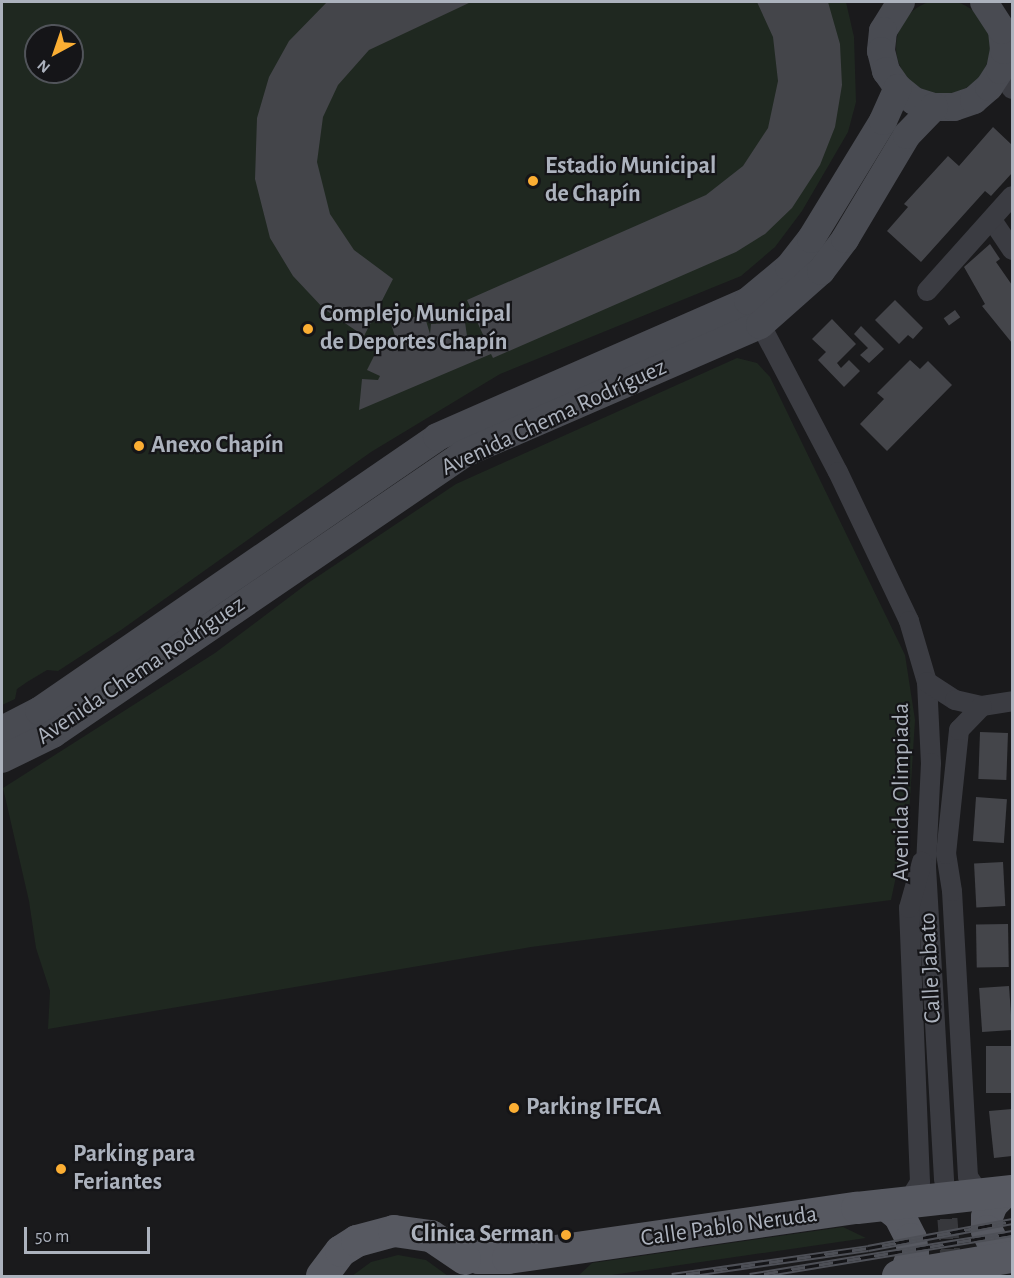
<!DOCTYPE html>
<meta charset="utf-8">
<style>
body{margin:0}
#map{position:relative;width:1014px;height:1278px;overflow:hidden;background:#1a1a1c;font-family:"Alegreya Sans",sans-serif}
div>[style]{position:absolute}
.green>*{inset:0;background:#1f2820}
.round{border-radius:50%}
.building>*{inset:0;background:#44454a;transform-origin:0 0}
.street-tunnel>*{height:20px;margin-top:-10px;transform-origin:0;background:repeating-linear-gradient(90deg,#37383c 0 20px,transparent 0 30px)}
.street>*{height:20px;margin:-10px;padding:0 10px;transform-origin:10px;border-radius:10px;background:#3b3c42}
.secondary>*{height:28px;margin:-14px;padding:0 14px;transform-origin:14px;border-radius:14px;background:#494b52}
.primary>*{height:32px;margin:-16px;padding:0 16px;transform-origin:16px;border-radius:16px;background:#575961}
.rail>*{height:7px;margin-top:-3.5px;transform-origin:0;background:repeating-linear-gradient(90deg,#151518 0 14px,#4e5057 0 28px);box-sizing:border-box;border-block:2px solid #4e5057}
.dots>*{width:16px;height:16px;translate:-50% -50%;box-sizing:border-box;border:3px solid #151518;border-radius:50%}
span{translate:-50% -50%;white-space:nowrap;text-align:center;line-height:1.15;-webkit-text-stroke:4.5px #151518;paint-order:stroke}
.poi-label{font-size:24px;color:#acb2bd;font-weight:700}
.left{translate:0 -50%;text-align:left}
.right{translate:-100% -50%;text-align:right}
.street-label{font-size:24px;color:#acb2bd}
.frame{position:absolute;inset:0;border:3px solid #acb2bd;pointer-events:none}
.north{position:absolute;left:24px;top:24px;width:60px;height:60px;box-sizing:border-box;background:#151518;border:2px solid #51545a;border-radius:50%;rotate:220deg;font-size:16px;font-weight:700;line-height:24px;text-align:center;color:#acb2bd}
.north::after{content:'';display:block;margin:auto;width:21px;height:27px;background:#fbae33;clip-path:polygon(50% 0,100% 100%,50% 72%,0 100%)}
.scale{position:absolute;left:24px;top:1227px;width:126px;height:27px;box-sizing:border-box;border:3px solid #acb2bd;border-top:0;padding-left:8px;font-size:18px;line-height:21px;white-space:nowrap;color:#acb2bd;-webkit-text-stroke:4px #151518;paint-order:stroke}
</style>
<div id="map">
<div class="green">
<i class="round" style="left:896px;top:0;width:94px;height:94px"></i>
<i style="clip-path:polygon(evenodd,2px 2px,846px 2px,854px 37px,856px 102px,848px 132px,802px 211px,775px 247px,741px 276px,500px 374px,371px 452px,121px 630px,58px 671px,47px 670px,27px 682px,17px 689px,15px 699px,2px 705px,2px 2px,36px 36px,72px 36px,72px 72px,36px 72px,36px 36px)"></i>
<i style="clip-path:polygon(737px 358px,757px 363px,770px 377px,905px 655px,915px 720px,909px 815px,891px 900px,531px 947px,48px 1029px,50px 991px,36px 948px,29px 901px,3px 788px,215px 653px,308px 583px,456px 484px)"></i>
<i style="clip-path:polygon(843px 1227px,866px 1238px,605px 1276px,578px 1276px,592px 1263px)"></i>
<i style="clip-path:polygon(398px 1255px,426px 1260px,448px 1276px,352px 1276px,371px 1262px)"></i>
</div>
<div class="building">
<i style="clip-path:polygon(327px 2px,471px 2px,369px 50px,338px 85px,323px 117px,317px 162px,330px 214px,354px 250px,393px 279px,364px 336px,324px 309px,293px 276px,270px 238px,255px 179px,257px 118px,269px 77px,289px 41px)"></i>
<i style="clip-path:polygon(757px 2px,828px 2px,840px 44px,842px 85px,835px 127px,820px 165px,792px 208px,765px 234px,736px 252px,493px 358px,491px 354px,359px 410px,362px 379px,378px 380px,380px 376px,367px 370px,382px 340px,398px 345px,391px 324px,424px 314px,430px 334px,431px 324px,465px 322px,468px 343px,473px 346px,486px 341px,467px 300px,706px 195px,743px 166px,768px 128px,778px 81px,773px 37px)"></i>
<i style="clip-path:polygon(993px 127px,1012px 145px,1012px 173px,991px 196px,985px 191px,921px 262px,887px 231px,908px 207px,904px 204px,948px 156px,959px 166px)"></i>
<i style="clip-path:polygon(990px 244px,1000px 259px,996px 262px,1012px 285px,1012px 343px,982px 306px,985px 304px,964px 267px)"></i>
<i style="clip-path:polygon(895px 300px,923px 328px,913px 339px,908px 335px,899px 344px,875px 320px)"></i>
<i style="left:955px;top:310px;width:9px;height:14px;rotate:54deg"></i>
<i style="clip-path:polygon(832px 319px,856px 344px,837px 363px,841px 368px,849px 360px,860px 371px,844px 387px,818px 360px,826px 352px,812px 339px)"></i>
<i style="clip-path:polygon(861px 326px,884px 349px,869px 363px,860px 355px,868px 348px,854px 334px)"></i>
<i style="clip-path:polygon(910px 360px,920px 369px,928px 361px,952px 385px,887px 451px,860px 424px,884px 399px,877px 393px)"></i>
<i style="left:980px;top:732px;width:28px;height:47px;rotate:2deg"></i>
<i style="left:976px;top:797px;width:31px;height:44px;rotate:4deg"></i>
<i style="left:1003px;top:862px;width:44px;height:29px;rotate:87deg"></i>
<i style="left:1008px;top:924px;width:43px;height:32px;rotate:89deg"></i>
<i style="left:1009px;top:986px;width:44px;height:30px;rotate:86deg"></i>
<i style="left:1012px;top:1046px;width:47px;height:26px;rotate:90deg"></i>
<i style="clip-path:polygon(1012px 1109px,1012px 1156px,994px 1158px,989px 1111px)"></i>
</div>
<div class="street-tunnel">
<i style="left:945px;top:1189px;width:87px;rotate:85.4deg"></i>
</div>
<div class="street">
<i style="left:1000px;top:70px;width:22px;rotate:58deg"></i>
<i style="left:992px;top:220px;width:36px;rotate:56deg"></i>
<i style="left:927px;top:291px;width:127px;rotate:-48.2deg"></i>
<i style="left:755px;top:314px;width:178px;rotate:62.3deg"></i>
<i style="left:838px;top:472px;width:165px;rotate:64.5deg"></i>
<i style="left:909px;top:621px;width:64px;rotate:73.6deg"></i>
<i style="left:927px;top:682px;width:81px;rotate:87.2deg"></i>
<i style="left:931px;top:763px;width:104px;rotate:92.8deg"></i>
<i style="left:926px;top:867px;width:314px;rotate:86.7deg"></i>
<i style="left:927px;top:682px;width:33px;rotate:33deg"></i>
<i style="left:955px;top:700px;width:28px;rotate:13deg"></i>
<i style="left:982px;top:706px;width:30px;rotate:-9deg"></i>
<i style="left:981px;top:1196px;width:23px;rotate:-124deg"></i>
<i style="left:968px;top:1177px;width:286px;rotate:-93.2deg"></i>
<i style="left:952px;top:891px;width:37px;rotate:-99deg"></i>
<i style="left:946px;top:854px;width:125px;rotate:-84deg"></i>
<i style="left:959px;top:730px;width:33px;rotate:-46deg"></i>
<i style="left:908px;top:1202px;width:23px;rotate:-59deg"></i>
<i style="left:920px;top:1182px;width:274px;rotate:-92.3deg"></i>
<i style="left:909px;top:908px;width:48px;rotate:-74.2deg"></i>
</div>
<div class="secondary">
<i style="left:901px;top:2px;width:34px;rotate:122deg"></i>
<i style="left:883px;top:31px;width:20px;rotate:96deg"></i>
<i style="left:881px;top:51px;width:21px;rotate:76deg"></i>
<i style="left:886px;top:71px;width:21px;rotate:55deg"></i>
<i style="left:898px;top:88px;width:21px;rotate:39deg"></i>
<i style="left:914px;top:101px;width:21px;rotate:17deg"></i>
<i style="left:934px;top:107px;width:20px"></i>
<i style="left:954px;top:107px;width:21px;rotate:-19deg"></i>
<i style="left:974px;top:100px;width:20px;rotate:-41deg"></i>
<i style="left:989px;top:87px;width:20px;rotate:-57deg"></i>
<i style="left:1000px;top:70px;width:20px;rotate:-79deg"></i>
<i style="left:1004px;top:50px;width:20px;rotate:-96deg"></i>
<i style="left:1002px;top:30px;width:33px;rotate:-123deg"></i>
<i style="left:2px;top:730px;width:42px;rotate:-27.2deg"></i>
<i style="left:39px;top:711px;width:483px;rotate:-34.5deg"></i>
<i style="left:437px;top:437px;width:339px;rotate:-23.6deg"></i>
<i style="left:748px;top:301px;width:53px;rotate:-39.7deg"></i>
<i style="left:789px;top:267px;width:36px;rotate:-52deg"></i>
<i style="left:811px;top:239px;width:138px;rotate:-58.6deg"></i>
<i style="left:883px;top:121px;width:36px;rotate:-66deg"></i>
<i style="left:2px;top:759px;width:57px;rotate:-26.1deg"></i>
<i style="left:53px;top:734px;width:496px;rotate:-34.3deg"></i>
<i style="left:463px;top:454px;width:324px;rotate:-23.5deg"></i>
<i style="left:760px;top:325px;width:81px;rotate:-41.5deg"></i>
<i style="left:821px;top:271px;width:40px;rotate:-53deg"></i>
<i style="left:845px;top:239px;width:121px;rotate:-59.2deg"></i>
<i style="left:907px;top:135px;width:39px;rotate:-46deg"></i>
</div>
<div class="primary">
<i style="left:1003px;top:1193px;width:16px;rotate:135deg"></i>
<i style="left:992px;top:1204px;width:14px;rotate:111deg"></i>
<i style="left:987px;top:1217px;width:14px;rotate:90deg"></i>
<i style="left:987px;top:1231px;width:13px;rotate:63deg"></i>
<i style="left:993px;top:1243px;width:22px;rotate:30deg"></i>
<i style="left:886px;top:1205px;width:16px;rotate:38deg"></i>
<i style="left:899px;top:1215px;width:27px;rotate:63deg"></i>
<i style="left:911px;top:1239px;width:14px;rotate:82deg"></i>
<i style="left:913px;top:1253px;width:23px;rotate:110deg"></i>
<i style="left:448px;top:1245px;width:33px;rotate:23deg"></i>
<i style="left:478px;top:1258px;width:30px"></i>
<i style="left:508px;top:1258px;width:353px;rotate:-8.2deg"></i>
<i style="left:857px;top:1208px;width:156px;rotate:-6.3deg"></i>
<i style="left:322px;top:1276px;width:31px;rotate:-53deg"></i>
<i style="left:341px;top:1251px;width:19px;rotate:-32deg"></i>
<i style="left:357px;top:1241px;width:38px;rotate:-15deg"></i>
<i style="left:394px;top:1231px;width:37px;rotate:8deg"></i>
<i style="left:431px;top:1236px;width:41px;rotate:34.1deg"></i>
<i style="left:898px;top:1276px;width:116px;rotate:-9.5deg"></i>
</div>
<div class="rail">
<i style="left:672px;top:1276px;width:198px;rotate:-8.1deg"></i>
<i style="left:868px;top:1248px;width:147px;rotate:-10.6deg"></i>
<i style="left:750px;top:1276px;width:266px;rotate:-9.3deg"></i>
</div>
<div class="dots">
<i style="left:533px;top:181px;background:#fbae33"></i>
<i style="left:308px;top:329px;background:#fbae33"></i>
<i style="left:139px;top:446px;background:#fbae33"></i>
<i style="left:514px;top:1108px;background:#fbae33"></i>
<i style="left:61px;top:1169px;background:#fbae33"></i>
<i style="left:566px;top:1235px;background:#fbae33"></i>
</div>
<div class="poi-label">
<span class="left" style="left:545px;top:181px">Estadio Municipal<br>de Chapín</span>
<span class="left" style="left:320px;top:329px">Complejo Municipal<br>de Deportes Chapín</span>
<span class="left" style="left:151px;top:446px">Anexo Chapín</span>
<span class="left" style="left:526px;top:1108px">Parking IFECA</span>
<span class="left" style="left:73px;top:1169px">Parking para<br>Feriantes</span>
<span class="right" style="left:554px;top:1235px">Clinica Serman</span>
</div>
<div class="street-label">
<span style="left:554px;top:418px;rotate:-25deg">Avenida Chema Rodríguez</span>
<span style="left:141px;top:671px;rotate:-34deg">Avenida Chema Rodríguez</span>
<span style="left:902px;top:792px;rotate:-90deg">Avenida Olimpiada</span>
<span style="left:931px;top:968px;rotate:-93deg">Calle Jabato</span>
<span style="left:729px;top:1227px;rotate:-8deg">Calle Pablo Neruda</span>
</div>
<div class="frame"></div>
<div class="north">N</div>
<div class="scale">50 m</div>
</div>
